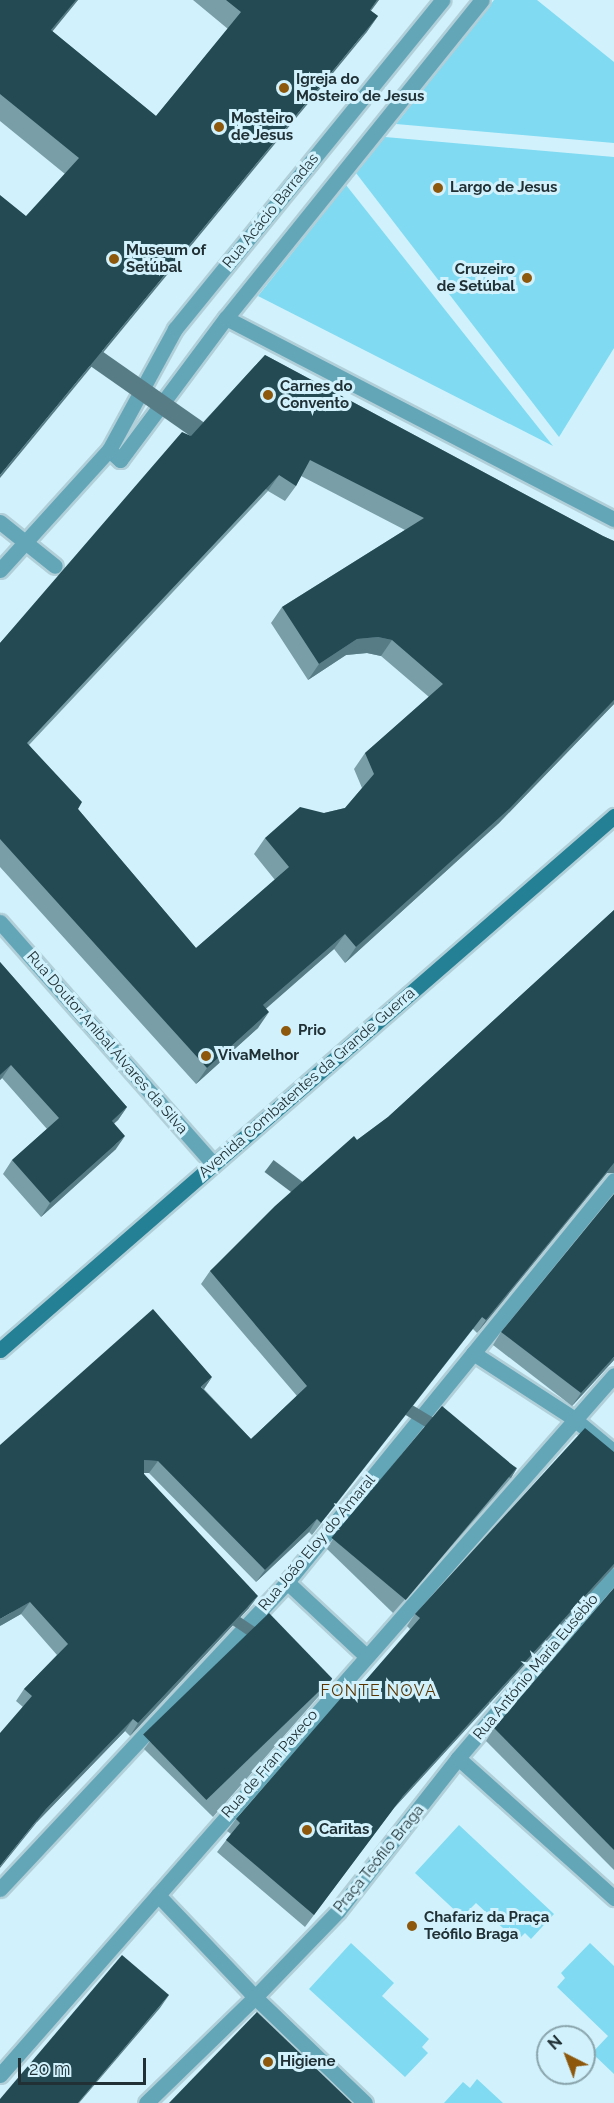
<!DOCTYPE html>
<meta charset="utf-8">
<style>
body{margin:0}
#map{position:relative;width:614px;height:2103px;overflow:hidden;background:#d1f2fc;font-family:Raleway,sans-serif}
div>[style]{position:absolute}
.green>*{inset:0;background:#7fdaf2}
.roads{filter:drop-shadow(2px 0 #b1cfd8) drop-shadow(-2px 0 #b1cfd8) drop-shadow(0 2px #b1cfd8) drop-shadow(0 -2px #b1cfd8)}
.street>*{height:15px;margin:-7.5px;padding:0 7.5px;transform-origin:7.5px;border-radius:7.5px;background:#63a6b8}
.secondary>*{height:15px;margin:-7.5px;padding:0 7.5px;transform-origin:7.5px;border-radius:7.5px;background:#248095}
.wall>*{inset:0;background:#7a9ea8}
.shaded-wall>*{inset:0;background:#587c86;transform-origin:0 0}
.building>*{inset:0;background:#244a54;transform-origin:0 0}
.dots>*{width:16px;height:16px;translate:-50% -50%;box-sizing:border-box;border:3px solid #d1f2fc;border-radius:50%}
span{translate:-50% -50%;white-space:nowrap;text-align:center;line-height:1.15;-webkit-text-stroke:6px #d1f2fc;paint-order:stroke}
.poi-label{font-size:15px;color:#203035;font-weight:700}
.left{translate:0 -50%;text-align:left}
.right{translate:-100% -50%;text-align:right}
.street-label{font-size:15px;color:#203035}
.neighbourhood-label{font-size:16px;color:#5b3602;letter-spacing:1.5px}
.north{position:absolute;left:536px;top:2025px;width:60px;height:60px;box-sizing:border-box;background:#d1f2fc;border:2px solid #8aa4ac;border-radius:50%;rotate:318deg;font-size:16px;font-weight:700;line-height:24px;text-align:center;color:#203035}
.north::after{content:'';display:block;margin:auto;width:21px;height:27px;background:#8e580c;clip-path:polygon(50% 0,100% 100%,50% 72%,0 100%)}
.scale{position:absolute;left:18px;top:2058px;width:128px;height:27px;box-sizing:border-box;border:3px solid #203035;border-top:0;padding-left:8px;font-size:18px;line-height:21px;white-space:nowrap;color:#203035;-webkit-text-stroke:4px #d1f2fc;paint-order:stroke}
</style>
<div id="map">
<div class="green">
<i style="clip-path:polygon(494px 0,537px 0,614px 62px,614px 143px,396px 124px)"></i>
<i style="clip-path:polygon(385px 137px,614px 157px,614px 348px,559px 437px,356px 173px)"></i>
<i style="clip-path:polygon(346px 185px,553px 446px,258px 296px)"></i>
<i style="clip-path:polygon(459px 1825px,554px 1914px,531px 1939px,525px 1933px,517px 1941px,476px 1903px,462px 1917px,415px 1873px)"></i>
<i style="clip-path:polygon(351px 1943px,394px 1983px,382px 1996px,429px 2039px,422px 2047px,428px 2053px,405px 2077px,309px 1989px)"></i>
<i style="clip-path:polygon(590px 1943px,614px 1966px,614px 2074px,592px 2053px,608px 2036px,557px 1987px,565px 1978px,561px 1973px)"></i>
<i style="clip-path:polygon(477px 2079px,503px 2103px,444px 2103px,463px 2082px,470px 2088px)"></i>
</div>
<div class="roads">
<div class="street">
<i style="left:226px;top:318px;width:437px;rotate:27.4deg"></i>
<i style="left:109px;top:450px;width:15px;rotate:42deg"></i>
<i style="left:120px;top:460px;width:177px;rotate:-53.3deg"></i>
<i style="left:226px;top:318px;width:408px;rotate:-51.2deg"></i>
<i style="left:0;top:522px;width:70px;rotate:38.7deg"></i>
<i style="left:0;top:570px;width:162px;rotate:-47.8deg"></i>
<i style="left:109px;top:450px;width:138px;rotate:-61.4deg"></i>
<i style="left:175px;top:329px;width:424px;rotate:-50.9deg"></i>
<i style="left:0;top:922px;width:322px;rotate:48.6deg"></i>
<i style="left:473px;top:1353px;width:119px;rotate:33deg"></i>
<i style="left:573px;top:1418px;width:53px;rotate:39.7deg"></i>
<i style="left:287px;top:1582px;width:107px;rotate:43.1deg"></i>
<i style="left:458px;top:1758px;width:240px;rotate:-49.6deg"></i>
<i style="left:0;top:1889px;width:420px;rotate:-46.9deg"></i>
<i style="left:287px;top:1582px;width:518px;rotate:-50.87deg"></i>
<i style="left:0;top:2075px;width:931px;rotate:-48.74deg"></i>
<i style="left:146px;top:2103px;width:152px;rotate:-44.2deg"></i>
<i style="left:255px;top:1997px;width:141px;rotate:-133.6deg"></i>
<i style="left:365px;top:2103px;width:153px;rotate:-136.1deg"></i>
<i style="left:255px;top:1997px;width:120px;rotate:-46deg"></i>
<i style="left:338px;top:1911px;width:194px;rotate:-51.9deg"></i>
<i style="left:458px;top:1758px;width:210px;rotate:41.9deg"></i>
</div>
<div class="secondary">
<i style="left:0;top:1350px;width:814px;rotate:-41.01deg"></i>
</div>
</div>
<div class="wall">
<i style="clip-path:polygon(0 0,78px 0,52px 31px,156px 116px,228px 29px,193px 0,379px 0,371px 11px,378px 16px,366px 33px,65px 174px,0 121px)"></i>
<i style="clip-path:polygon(evenodd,265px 355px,603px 536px,614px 541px,614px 704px,499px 823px,345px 963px,334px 949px,266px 1008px,258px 1028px,196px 1084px,0 867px,0 643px,265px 355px,301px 476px,405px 530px,282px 607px,271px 623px,308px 680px,346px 655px,367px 653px,381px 656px,429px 697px,365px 753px,354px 769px,362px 788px,345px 808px,324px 813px,265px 838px,254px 854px,275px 880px,196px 948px,78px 809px,29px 745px,268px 491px,285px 501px,296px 486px,301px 476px)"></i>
<i style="clip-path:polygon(614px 910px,614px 1173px,607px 1173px,477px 1333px,473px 1329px,312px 1535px,309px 1532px,256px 1582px,149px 1473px,144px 1473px,144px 1474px,249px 1608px,130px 1736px,125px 1731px,37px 1822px,23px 1707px,16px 1701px,24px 1689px,57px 1655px,21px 1614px,0 1626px,212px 1377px,204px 1389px,251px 1439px,297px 1396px,201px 1284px,210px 1271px,357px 1140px,388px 1117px)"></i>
<i style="clip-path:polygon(0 962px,127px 1107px,118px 1120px,114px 1123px,116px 1149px,41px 1217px,3px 1174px,12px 1160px,47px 1129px,2px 1078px,0 1080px)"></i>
<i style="clip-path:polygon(501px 1332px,614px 1360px,572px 1406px,493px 1345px)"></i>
<i style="clip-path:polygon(614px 1452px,614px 1567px,394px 1808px,305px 1927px,217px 1852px,231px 1834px,227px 1831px,236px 1819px,353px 1695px,410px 1629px,407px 1626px,415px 1614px)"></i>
<i style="clip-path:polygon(517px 1468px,511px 1478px,393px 1613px,327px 1549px,333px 1539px)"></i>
<i style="clip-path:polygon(614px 1588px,614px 1870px,486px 1741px,494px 1728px)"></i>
<i style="clip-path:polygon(332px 1679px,326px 1688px,213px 1817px,144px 1749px,150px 1741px)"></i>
</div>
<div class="shaded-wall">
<i style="clip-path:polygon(76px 0,78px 0,39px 48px,51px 30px)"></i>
<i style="clip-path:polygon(377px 0,379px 0,358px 27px,370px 10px)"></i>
<i style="clip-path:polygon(378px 16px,366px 33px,0 478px,0 475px)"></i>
<i style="left:279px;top:475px;width:19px;height:368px;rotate:125deg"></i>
<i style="clip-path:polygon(378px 637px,392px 640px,381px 656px,367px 653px,346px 655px,308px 680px,319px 664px,357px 639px)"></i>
<i style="clip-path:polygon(614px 700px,614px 704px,499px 823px,345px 963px,356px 947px)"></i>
<i style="clip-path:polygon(345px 934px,334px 949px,252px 1021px,263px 1005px)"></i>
<i style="clip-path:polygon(269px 1012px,258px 1028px,196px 1084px,207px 1068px)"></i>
<i style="clip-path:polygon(11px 1065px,2px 1078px,0 1080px,0 1075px)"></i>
<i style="clip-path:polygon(127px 1107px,118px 1120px,103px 1134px,112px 1121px)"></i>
<i style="clip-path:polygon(125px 1136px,116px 1149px,41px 1217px,50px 1203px)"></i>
<i style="clip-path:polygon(614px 1163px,614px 1173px,607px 1173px,477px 1333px,486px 1320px)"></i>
<i style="left:482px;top:1317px;width:15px;height:261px;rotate:127deg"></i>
<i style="clip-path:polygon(614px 1357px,614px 1360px,572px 1406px,581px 1393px)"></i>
<i style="clip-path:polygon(212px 1377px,204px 1389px,201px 1387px)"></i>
<i style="clip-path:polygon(144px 1460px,158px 1461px,149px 1473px,136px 1473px)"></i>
<i style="left:517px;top:1468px;width:12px;height:179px;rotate:121deg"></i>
<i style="clip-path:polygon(317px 1519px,309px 1532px,256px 1582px,265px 1570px)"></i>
<i style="clip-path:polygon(614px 1564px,614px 1567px,394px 1808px,305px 1927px,403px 1796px)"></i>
<i style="clip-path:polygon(258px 1596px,249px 1608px,130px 1736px,138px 1723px)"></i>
<i style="clip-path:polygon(30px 1602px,21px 1614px,0 1626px,0 1619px)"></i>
<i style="left:332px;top:1679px;width:11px;height:171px;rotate:124deg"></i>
<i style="clip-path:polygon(133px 1719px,125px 1731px,37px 1822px,0 1868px,0 1866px,46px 1809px)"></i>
<i style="clip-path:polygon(169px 1995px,160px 2008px,79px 2103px,78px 2103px)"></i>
</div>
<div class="building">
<i style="clip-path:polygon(0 0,76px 0,51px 30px,156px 116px,241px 12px,226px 0,377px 0,370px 10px,378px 16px,0 475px,0 195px,26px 216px,79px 158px,0 94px)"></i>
<i style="clip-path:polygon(evenodd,265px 355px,603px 536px,614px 541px,614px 700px,510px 808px,356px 947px,345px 934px,263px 1005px,269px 1012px,207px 1068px,0 839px,0 643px,182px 432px,191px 436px,265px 355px,310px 460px,424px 518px,282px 607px,319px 664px,357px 639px,378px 637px,392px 640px,443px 684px,365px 753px,374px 774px,345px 808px,324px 813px,300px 807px,265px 838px,289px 867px,196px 948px,78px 809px,82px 802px,27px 743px,279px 475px,296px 486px,310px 460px)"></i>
<i style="clip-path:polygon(614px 910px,614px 1163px,486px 1320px,482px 1317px,321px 1523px,317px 1519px,265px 1570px,158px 1461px,144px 1460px,144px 1474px,258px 1596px,138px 1723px,133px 1719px,46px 1809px,0 1866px,0 1733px,32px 1696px,24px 1689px,68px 1644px,30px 1602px,0 1619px,0 1445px,153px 1309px,212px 1377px,201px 1387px,251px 1439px,307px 1386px,210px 1271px,275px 1206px,354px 1136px,357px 1140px,388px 1117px)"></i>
<i style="clip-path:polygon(0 962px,127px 1107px,112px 1121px,125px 1136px,50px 1203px,12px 1160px,59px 1118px,11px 1065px,0 1075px)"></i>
<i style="clip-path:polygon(614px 1194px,614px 1357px,581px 1393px,501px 1332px)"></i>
<i style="left:442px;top:1406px;width:97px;height:172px;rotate:40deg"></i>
<i style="clip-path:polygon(585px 1428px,614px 1452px,614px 1564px,403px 1796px,314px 1915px,226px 1840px,240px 1823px,236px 1819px,348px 1690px,353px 1695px,420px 1618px,415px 1614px)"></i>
<i style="clip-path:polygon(614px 1588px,614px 1850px,494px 1728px)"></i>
<i style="left:269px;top:1613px;width:91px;height:175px;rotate:46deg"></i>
<i style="clip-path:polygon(122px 1955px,169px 1995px,78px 2103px,0 2103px,0 2099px)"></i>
<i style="clip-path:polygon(257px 2012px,352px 2103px,169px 2103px)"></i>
</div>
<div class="dots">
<i style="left:284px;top:88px;background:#8e580c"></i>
<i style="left:219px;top:127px;background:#8e580c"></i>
<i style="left:438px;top:188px;background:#8e580c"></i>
<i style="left:114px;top:259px;background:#8e580c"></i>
<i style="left:527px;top:278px;background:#8e580c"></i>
<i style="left:268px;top:395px;background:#8e580c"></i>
<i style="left:286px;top:1031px;background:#8e580c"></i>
<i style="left:206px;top:1056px;background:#8e580c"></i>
<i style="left:307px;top:1830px;background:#8e580c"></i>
<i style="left:412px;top:1926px;background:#8e580c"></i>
<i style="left:268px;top:2062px;background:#8e580c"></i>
</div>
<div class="poi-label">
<span class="left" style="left:296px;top:88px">Igreja do<br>Mosteiro de Jesus</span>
<span class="left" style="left:231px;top:127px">Mosteiro<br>de Jesus</span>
<span class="left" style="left:450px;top:188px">Largo de Jesus</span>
<span class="left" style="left:126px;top:259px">Museum of<br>Setúbal</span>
<span class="right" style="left:515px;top:278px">Cruzeiro<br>de Setúbal</span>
<span class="left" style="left:280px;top:395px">Carnes do<br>Convento</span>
<span class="left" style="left:298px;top:1031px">Prio</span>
<span class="left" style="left:218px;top:1056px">VivaMelhor</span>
<span class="left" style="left:319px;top:1830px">Caritas</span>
<span class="left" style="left:424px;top:1926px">Chafariz da Praça<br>Teófilo Braga</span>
<span class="left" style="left:280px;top:2062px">Higiene</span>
</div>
<div class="street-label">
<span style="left:271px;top:211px;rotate:-51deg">Rua Acácio Barradas</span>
<span style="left:107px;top:1043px;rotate:49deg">Rua Doutor Aníbal Álvares da Silva</span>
<span style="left:307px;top:1083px;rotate:-41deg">Avenida Combatentes da Grande Guerra</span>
<span style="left:317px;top:1543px;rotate:-50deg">Rua João Eloy do Amaral</span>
<span style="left:536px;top:1667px;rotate:-50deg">Rua António Maria Eusébio</span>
<span style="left:270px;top:1764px;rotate:-49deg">Rua de Fran Paxeco</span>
<span style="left:379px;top:1859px;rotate:-51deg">Praça Teófilo Braga</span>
</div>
<div class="neighbourhood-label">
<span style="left:379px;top:1691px">FONTE NOVA</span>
</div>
<div class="north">N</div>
<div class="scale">20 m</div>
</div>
